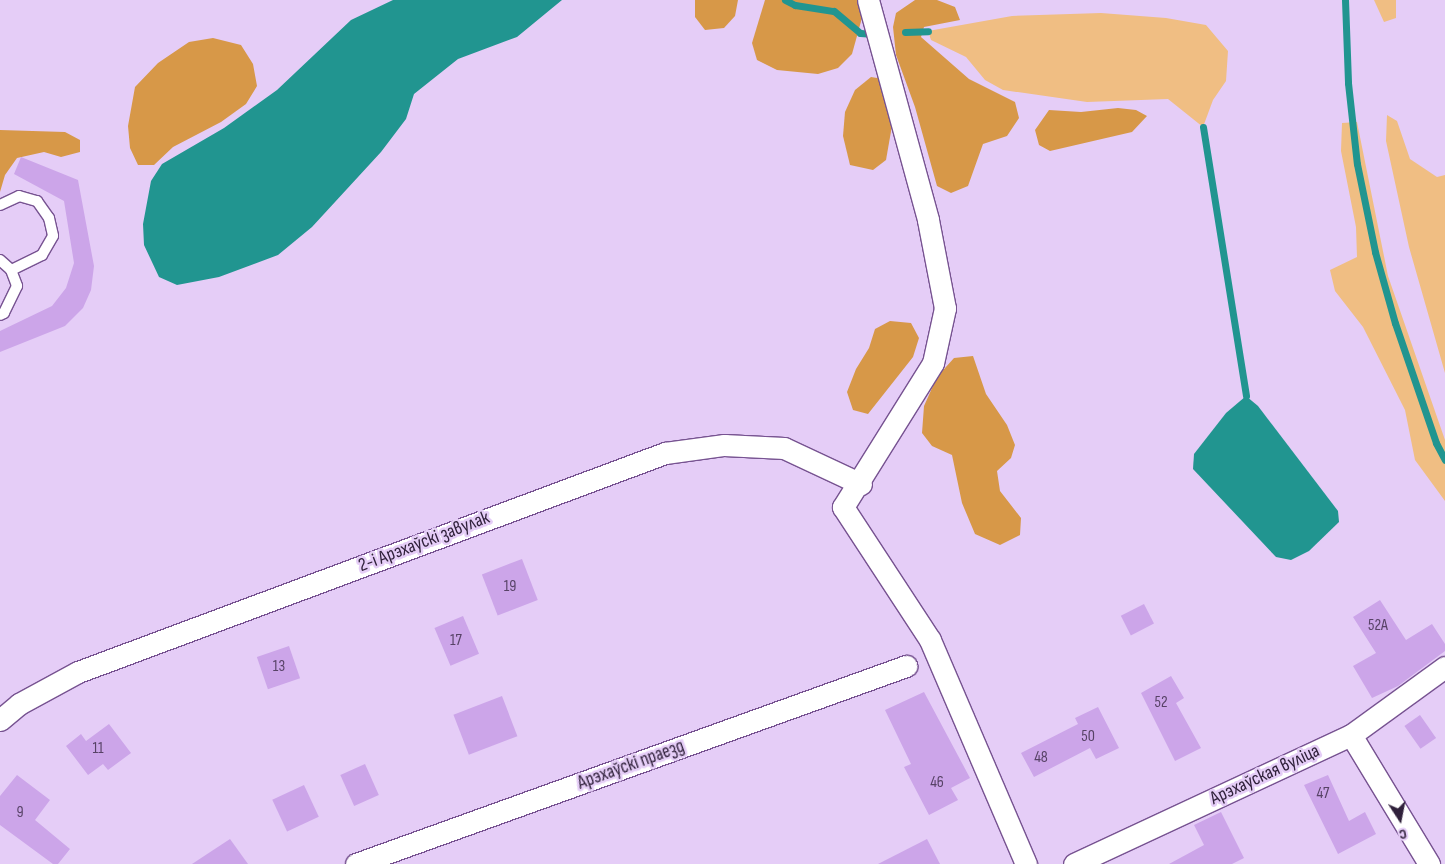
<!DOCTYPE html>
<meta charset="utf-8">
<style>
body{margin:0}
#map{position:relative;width:1445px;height:864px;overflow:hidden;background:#e5cdf7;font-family:"Sofia Sans Condensed",sans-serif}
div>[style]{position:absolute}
.green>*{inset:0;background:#f0be83}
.forest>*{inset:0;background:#d79848}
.water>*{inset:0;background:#219590}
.stream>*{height:7px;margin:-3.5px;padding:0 3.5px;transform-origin:3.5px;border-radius:3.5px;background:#219590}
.building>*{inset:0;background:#cca5e9;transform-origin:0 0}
.roads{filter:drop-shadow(1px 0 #775391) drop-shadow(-1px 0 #775391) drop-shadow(0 1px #775391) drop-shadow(0 -1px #775391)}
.lane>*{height:10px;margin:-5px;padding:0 5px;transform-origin:5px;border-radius:5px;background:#fff}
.street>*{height:21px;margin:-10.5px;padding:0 10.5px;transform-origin:10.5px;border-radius:10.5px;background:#fff}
span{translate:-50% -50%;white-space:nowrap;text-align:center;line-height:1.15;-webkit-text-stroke:5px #e5cdf7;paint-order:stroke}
.number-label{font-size:16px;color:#574266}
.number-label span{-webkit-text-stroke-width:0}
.street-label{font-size:19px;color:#30213b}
.north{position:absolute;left:1375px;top:794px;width:50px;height:50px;-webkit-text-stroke:4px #e5cdf7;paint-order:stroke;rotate:169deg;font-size:14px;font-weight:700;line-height:20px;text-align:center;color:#30213b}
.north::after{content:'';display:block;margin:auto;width:18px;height:22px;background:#30213b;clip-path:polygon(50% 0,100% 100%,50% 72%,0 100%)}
</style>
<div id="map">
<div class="green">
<i style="clip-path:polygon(1374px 0,1396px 0,1396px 18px,1384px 22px)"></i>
<i style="clip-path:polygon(1101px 13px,1166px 18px,1206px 25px,1228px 51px,1226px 81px,1213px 100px,1203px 127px,1168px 99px,1087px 102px,1003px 90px,985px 80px,966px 57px,931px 40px,928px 31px,1012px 16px)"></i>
<i style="clip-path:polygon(1387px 115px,1397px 121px,1410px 159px,1437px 177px,1445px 175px,1445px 373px,1409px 247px,1386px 141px)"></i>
<i style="clip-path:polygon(1357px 122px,1388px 276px,1445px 440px,1445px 501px,1415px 460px,1405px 410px,1363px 327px,1335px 291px,1330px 270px,1357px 257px,1356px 227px,1341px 151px,1342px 123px)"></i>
</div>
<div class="forest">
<i style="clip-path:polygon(695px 0,738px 0,735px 16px,724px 28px,705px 30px,695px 17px)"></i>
<i style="clip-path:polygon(765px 0,862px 0,865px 7px,852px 54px,838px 68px,818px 74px,777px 70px,757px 60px,752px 43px)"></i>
<i style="clip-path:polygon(915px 0,937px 0,955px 7px,960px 20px,924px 27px,921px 37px,969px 79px,1015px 102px,1019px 118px,1007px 136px,983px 144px,968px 186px,951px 193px,937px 186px,915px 107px,896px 55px,893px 27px,896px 13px)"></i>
<i style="clip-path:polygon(213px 38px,241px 45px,253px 64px,257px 86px,246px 104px,221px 122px,173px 147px,154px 165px,138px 165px,130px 148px,128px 126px,135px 87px,158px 63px,189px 42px)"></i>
<i style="clip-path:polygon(871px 77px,883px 79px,893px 120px,886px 160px,873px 170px,850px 165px,843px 136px,845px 112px,855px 90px)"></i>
<i style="clip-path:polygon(1118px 108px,1136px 110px,1147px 116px,1132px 132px,1050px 151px,1039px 145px,1035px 130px,1049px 110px,1081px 112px)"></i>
<i style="clip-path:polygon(0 130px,65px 132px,80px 140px,80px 152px,61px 157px,44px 152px,17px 158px,5px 175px,0 192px)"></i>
<i style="clip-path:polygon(890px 321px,911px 323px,919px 338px,913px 357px,868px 414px,853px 410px,847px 392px,856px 369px,869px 348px,875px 329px)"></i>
<i style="clip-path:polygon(973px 356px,986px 394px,1007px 425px,1015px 445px,1011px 458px,997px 471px,1000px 491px,1021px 518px,1020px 535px,1000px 545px,975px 534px,962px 503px,952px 455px,932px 446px,922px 433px,924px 406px,937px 377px,954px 358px)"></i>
</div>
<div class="water">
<i style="clip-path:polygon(393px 0,562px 0,517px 37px,458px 59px,414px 94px,406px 119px,381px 152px,312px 227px,278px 255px,219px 277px,177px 285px,159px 277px,144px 245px,143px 224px,151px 181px,162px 164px,224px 128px,277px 90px,351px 20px)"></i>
<i style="clip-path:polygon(1246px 396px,1258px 406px,1338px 511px,1339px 522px,1309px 551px,1291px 560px,1276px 557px,1193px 469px,1194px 454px,1226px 413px)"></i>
</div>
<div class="stream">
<i style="left:785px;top:0;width:11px;rotate:27deg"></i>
<i style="left:795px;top:5px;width:39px;rotate:9deg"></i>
<i style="left:834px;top:11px;width:34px;rotate:40deg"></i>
<i style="left:860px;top:33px;width:14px;rotate:4deg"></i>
<i style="left:1345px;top:0;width:83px;rotate:87.9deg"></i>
<i style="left:1348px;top:83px;width:81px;rotate:83.7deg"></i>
<i style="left:1357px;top:164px;width:90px;rotate:78.4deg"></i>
<i style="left:1375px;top:252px;width:74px;rotate:74.3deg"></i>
<i style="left:1395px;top:323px;width:127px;rotate:71.1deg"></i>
<i style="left:1436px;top:443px;width:19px;rotate:62deg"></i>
<i style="left:905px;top:32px;width:23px;rotate:-2deg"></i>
<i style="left:1203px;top:127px;width:272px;rotate:80.9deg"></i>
</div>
<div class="building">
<i style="clip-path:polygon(21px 157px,78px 180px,94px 266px,91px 290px,83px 308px,65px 326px,0 352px,0 331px,52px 306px,66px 288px,74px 263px,64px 201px,14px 174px)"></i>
<i style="left:522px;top:559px;width:44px;height:43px;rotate:69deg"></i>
<i style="clip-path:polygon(1380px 600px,1406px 640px,1432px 624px,1445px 644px,1445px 651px,1398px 686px,1372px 698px,1353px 666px,1376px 653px,1353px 617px)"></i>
<i style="left:1144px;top:604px;width:22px;height:26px;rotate:63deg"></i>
<i style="left:463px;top:616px;width:41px;height:31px;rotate:67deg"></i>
<i style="left:289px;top:646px;width:34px;height:34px;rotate:71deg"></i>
<i style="clip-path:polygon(1171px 676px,1184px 698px,1176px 703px,1201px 748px,1175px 761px,1141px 693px)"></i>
<i style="clip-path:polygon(924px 692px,970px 778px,951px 788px,958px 800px,929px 815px,904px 767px,911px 764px,885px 710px)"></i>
<i style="left:502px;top:696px;width:43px;height:52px;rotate:69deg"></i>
<i style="clip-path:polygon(1098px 707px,1119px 748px,1096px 759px,1090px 748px,1034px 777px,1021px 753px,1078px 724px,1075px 718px)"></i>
<i style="left:1420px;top:715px;width:28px;height:19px;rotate:55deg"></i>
<i style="clip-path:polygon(109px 724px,131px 753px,108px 770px,103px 764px,88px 775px,66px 746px,81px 734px,86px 741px)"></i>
<i style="left:365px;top:764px;width:34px;height:27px;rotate:66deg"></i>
<i style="clip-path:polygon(17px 775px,50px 800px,35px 820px,70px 849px,58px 864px,53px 864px,0 825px,0 796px)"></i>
<i style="clip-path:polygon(1328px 775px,1349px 821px,1365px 812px,1376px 834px,1338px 854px,1304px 785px)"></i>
<i style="left:304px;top:785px;width:35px;height:35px;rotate:65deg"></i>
<i style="clip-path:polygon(1221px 812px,1244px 858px,1232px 864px,1169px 864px,1204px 845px,1194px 825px)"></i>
<i style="clip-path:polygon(230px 839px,248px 864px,192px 864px)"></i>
<i style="clip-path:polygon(927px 839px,940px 864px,878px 864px)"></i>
</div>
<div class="roads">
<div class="lane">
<i style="left:0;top:205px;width:21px;rotate:-25deg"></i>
<i style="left:19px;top:196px;width:19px;rotate:16deg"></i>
<i style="left:37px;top:201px;width:21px;rotate:55deg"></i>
<i style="left:49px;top:218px;width:18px;rotate:77deg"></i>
<i style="left:53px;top:236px;width:22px;rotate:120deg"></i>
<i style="left:42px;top:255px;width:34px;rotate:154deg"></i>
<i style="left:0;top:260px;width:15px;rotate:42deg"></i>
<i style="left:11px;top:270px;width:17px;rotate:69deg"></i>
<i style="left:17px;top:286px;width:30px;rotate:116deg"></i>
<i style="left:4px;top:313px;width:4px;rotate:153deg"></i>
</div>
<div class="street">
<i style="left:868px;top:0;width:228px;rotate:74.7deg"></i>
<i style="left:928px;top:220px;width:90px;rotate:79.1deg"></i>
<i style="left:945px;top:308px;width:56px;rotate:102.3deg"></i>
<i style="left:933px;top:363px;width:170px;rotate:122deg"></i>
<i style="left:843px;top:507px;width:159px;rotate:56.8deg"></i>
<i style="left:930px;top:640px;width:244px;rotate:66.8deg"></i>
<i style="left:0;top:720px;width:25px;rotate:-40deg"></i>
<i style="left:19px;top:704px;width:67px;rotate:-28.5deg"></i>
<i style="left:78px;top:672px;width:627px;rotate:-20.46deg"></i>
<i style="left:665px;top:453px;width:60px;rotate:-7.7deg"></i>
<i style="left:724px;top:445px;width:60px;rotate:2.9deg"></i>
<i style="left:784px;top:448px;width:85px;rotate:25.1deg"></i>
<i style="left:1351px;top:735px;width:151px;rotate:58.8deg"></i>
<i style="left:356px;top:864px;width:585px;rotate:-19.8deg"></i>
<i style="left:1074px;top:864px;width:306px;rotate:-25deg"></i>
<i style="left:1351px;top:735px;width:116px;rotate:-35.9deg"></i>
</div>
</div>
<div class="number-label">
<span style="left:510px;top:587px">19</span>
<span style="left:1378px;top:626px">52А</span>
<span style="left:456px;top:641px">17</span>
<span style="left:279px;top:667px">13</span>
<span style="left:1161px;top:703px">52</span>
<span style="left:1088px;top:737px">50</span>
<span style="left:98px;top:749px">11</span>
<span style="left:1041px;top:758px">48</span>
<span style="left:937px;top:783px">46</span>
<span style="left:1323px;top:794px">47</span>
<span style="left:20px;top:813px">9</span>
</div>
<div class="street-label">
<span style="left:424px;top:542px;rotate:-21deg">2-і Арэхаўскі завулак</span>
<span style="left:631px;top:765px;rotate:-20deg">Арэхаўскі праезд</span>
<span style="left:1265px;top:775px;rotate:-25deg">Арэхаўская вуліца</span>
</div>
<div class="north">С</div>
</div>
